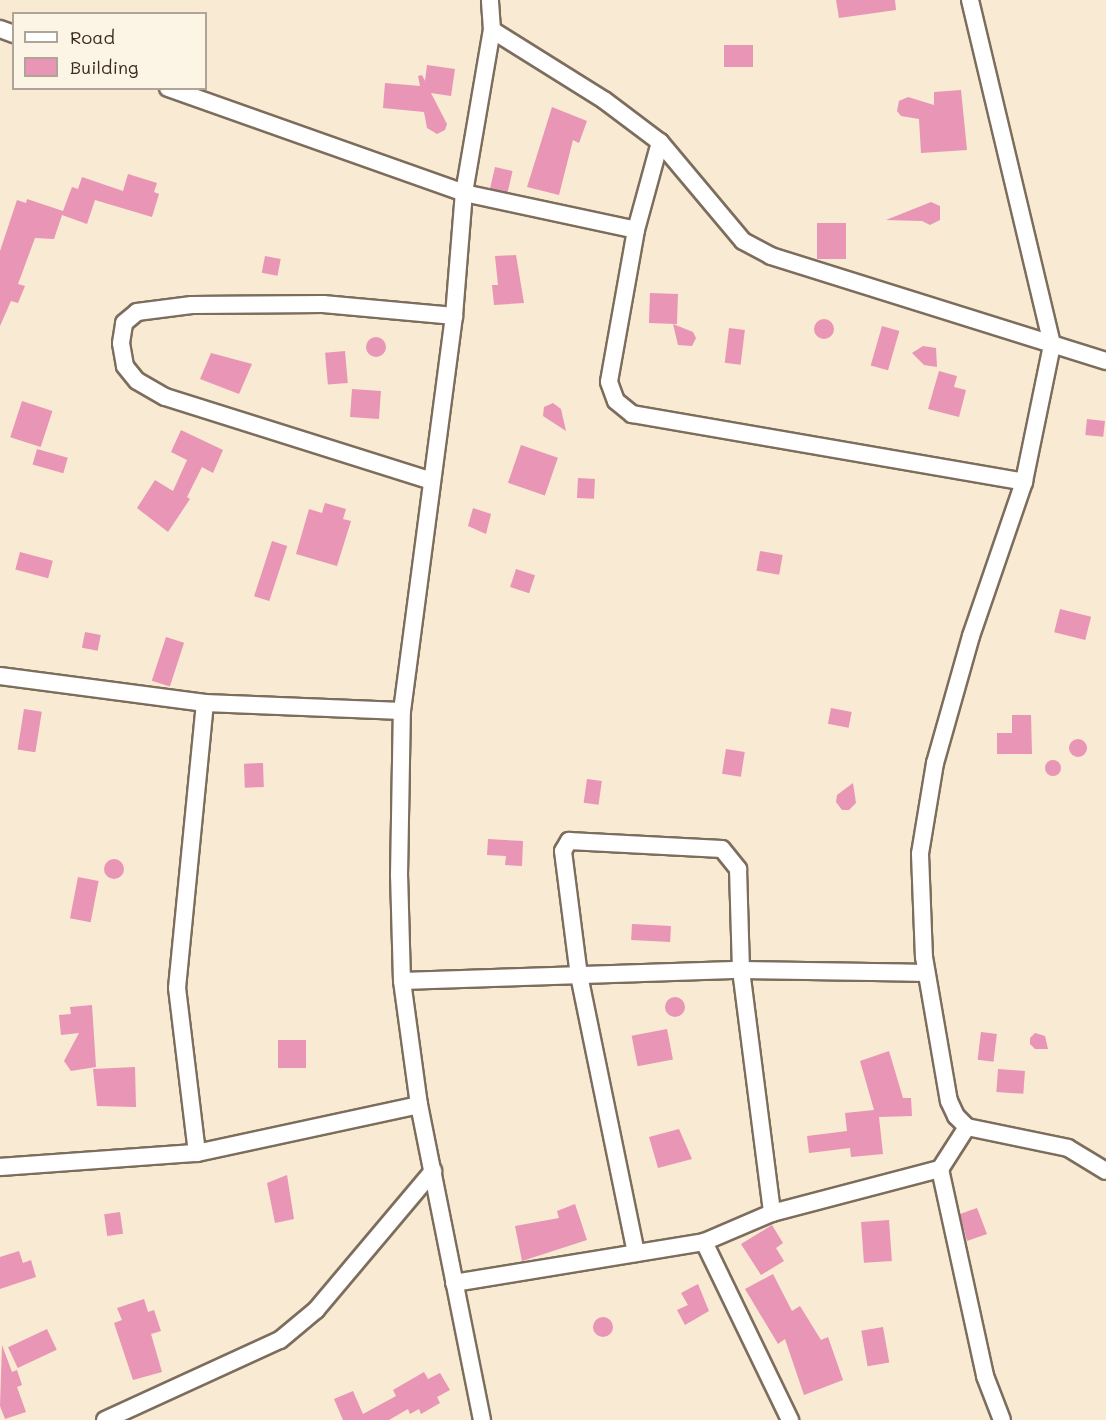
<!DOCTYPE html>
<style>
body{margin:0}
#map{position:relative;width:1106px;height:1420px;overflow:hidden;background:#f8ead3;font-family:Mali,sans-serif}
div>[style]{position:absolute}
.building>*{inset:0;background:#e895b6;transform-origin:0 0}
.round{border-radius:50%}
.roads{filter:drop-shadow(2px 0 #7d6d5d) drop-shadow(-2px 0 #7d6d5d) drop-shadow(0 2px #7d6d5d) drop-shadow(0 -2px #7d6d5d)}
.street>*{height:16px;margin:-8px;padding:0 8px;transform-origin:8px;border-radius:8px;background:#fff}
span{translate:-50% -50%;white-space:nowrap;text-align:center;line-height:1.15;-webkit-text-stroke:5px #fcf5e5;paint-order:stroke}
.legend{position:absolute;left:12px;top:12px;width:195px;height:78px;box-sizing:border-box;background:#fcf5e5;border:2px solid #afa495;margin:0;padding:8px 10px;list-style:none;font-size:18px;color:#3b2a1e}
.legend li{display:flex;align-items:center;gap:12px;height:30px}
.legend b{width:30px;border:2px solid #afa495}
</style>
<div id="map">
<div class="building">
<i style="clip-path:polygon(836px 0,895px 0,896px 10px,839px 18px)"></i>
<i style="left:724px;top:45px;width:29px;height:22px"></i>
<i style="clip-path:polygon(427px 65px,455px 69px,451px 96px,431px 93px,447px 124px,445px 130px,437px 134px,427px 128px,424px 112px,383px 108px,385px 83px,420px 86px,418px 76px,422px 75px,425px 81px)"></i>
<i style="clip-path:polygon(961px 90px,967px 150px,921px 153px,919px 119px,901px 116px,897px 111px,899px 101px,908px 97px,934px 105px,934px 92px)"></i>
<i style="clip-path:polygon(552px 107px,587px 121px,579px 143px,573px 140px,559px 195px,527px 187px)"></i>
<i style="left:495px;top:167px;width:18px;height:22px;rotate:13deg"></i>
<i style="clip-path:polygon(128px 174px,157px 183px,154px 192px,159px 194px,152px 217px,95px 200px,87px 224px,62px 215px,54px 239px,35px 238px,18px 284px,25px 286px,18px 303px,11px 301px,0 326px,0 251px,17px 200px,26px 203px,27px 199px,63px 211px,72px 187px,78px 189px,82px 177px,123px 191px)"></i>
<i style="clip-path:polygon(931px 202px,940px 206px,940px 220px,930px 225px,922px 221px,886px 220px)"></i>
<i style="left:817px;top:223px;width:29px;height:36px"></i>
<i style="clip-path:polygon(516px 255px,524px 303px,494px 305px,492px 285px,498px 285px,495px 256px)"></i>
<i style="left:265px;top:256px;width:16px;height:17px;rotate:11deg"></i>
<i style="left:650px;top:293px;width:28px;height:30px;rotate:2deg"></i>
<i class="round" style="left:814px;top:319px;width:20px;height:20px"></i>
<i style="clip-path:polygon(673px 324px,693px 332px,696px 338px,692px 346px,678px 345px)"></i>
<i style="left:882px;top:326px;width:18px;height:41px;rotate:16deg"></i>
<i style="left:729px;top:328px;width:16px;height:35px;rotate:7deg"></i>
<i class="round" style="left:366px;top:337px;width:20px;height:20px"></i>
<i style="clip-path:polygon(923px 346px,936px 348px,937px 367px,924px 365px,912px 353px)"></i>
<i style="left:345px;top:351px;width:32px;height:20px;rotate:85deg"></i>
<i style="clip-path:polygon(211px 353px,252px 364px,239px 394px,200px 379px)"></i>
<i style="clip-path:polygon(939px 371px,957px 376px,954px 387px,966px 390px,959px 417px,928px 409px)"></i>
<i style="left:352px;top:389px;width:29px;height:28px;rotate:4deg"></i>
<i style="left:22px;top:401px;width:32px;height:38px;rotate:18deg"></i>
<i style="clip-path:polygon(553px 403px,561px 409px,566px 431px,543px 416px,544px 407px)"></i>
<i style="left:1087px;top:419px;width:18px;height:16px;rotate:6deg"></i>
<i style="clip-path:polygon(181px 430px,223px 450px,213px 473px,202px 467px,187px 497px,190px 499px,168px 532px,137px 508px,155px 480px,173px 491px,187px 460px,171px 452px)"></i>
<i style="left:521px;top:445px;width:39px;height:40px;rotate:19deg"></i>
<i style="left:37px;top:449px;width:32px;height:16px;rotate:16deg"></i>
<i style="left:578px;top:478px;width:17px;height:20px;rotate:3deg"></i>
<i style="clip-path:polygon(325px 503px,346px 509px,343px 519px,351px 521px,337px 566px,296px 554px,309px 509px,322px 513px)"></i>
<i style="clip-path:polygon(473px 508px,491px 514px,486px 534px,468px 526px)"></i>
<i style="left:272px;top:541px;width:16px;height:58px;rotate:18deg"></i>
<i style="left:760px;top:551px;width:23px;height:20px;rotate:10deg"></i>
<i style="left:20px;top:552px;width:34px;height:18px;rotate:15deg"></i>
<i style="left:516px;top:569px;width:20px;height:19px;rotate:18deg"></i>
<i style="left:1060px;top:609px;width:32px;height:24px;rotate:14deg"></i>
<i style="left:85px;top:632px;width:16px;height:16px;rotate:11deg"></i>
<i style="left:166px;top:637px;width:19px;height:46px;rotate:18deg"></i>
<i style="left:831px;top:708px;width:21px;height:16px;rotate:11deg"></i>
<i style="left:24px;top:709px;width:18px;height:41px;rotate:9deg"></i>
<i style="clip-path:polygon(1012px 715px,1031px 715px,1032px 754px,997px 754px,997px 733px,1012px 733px)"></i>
<i class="round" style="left:1069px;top:739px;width:18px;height:18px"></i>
<i style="left:726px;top:749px;width:19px;height:25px;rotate:9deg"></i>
<i class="round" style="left:1045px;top:760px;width:16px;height:16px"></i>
<i style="left:263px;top:763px;width:24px;height:19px;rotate:88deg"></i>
<i style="left:587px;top:779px;width:15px;height:24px;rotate:8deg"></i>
<i style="clip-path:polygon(853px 783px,856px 803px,849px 810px,842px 810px,836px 802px,837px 795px)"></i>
<i style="clip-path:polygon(488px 839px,523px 841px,522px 866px,505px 865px,506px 856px,487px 855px)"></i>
<i class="round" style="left:104px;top:859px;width:20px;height:20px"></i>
<i style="left:78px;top:877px;width:21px;height:42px;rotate:11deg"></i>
<i style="left:632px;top:924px;width:39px;height:16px;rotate:3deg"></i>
<i class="round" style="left:665px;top:997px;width:20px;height:20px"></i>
<i style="clip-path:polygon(92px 1005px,96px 1067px,71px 1071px,64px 1061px,79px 1033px,61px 1035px,59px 1015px,71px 1014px,70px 1007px)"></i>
<i style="left:667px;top:1029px;width:31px;height:36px;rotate:79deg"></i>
<i style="left:981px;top:1032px;width:16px;height:28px;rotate:7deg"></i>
<i style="clip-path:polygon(1035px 1033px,1045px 1036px,1048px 1049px,1035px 1049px,1030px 1044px,1030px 1038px)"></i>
<i style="left:306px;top:1040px;width:28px;height:28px;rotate:90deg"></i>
<i style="clip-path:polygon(889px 1051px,903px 1098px,911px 1098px,912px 1116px,879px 1117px,883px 1154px,851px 1157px,850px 1148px,809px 1153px,807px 1136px,847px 1131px,845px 1113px,874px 1110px,860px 1061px)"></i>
<i style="clip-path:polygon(135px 1067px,136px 1107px,97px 1106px,93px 1069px)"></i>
<i style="left:998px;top:1069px;width:27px;height:23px;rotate:4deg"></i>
<i style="clip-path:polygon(679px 1129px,692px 1159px,658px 1168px,649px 1137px)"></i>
<i style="clip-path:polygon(287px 1175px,294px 1219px,275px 1223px,267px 1183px)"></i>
<i style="clip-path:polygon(575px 1204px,587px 1240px,522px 1261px,515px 1226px,559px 1218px,557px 1211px)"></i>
<i style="clip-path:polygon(977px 1208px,987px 1234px,967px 1241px,960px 1214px)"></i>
<i style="left:120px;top:1212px;width:22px;height:16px;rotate:82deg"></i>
<i style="left:889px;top:1220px;width:41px;height:28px;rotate:86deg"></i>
<i style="clip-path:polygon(772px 1225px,783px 1243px,776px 1248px,784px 1261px,761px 1275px,741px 1244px)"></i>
<i style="clip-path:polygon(19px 1251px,23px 1263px,31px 1260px,36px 1277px,0 1289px,0 1257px)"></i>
<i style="clip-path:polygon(773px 1274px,792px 1311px,800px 1306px,821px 1340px,828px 1337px,843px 1380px,804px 1395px,785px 1339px,778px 1344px,745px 1289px)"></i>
<i style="clip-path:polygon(698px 1284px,709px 1311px,685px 1325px,677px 1310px,688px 1305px,681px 1293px)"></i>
<i style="clip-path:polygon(144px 1299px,148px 1312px,154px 1310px,161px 1331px,151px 1334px,162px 1372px,133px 1380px,114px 1323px,122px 1320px,117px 1308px)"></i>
<i class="round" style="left:593px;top:1317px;width:20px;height:20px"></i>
<i style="left:883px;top:1327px;width:36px;height:22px;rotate:80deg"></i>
<i style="left:47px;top:1329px;width:23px;height:43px;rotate:65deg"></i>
<i style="clip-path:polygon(2px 1345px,12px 1372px,17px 1370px,22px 1385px,17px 1387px,26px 1412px,5px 1419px,0 1406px)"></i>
<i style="clip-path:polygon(424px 1372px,428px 1379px,440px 1373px,450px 1390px,437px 1397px,440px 1403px,421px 1414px,419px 1409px,410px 1414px,408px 1409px,389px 1420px,343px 1420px,334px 1399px,353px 1391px,363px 1414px,396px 1396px,393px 1390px)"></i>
</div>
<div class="roads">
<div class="street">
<i style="left:970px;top:0;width:355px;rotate:76.6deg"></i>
<i style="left:1052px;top:345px;width:140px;rotate:101.6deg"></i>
<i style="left:1024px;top:482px;width:163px;rotate:109deg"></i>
<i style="left:971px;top:636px;width:132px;rotate:105.8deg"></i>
<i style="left:935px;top:763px;width:92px;rotate:99.4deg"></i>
<i style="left:920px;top:854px;width:103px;rotate:87.8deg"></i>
<i style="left:924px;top:957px;width:146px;rotate:80.2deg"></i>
<i style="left:949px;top:1101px;width:17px;rotate:65deg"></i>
<i style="left:956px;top:1116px;width:16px;rotate:45deg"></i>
<i style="left:967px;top:1127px;width:103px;rotate:11.7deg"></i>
<i style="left:1068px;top:1148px;width:44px;rotate:31.2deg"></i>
<i style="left:0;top:29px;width:15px;rotate:20deg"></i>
<i style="left:492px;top:30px;width:132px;rotate:32deg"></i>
<i style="left:604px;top:100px;width:70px;rotate:36.9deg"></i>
<i style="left:660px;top:142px;width:129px;rotate:50deg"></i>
<i style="left:743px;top:241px;width:32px;rotate:28deg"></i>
<i style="left:771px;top:256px;width:351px;rotate:17.4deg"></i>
<i style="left:168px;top:88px;width:314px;rotate:19.5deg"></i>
<i style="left:464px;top:193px;width:176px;rotate:12.1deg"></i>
<i style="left:660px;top:142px;width:91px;rotate:105.3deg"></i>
<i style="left:636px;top:230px;width:154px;rotate:100.1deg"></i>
<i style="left:609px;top:382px;width:20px;rotate:70deg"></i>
<i style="left:616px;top:401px;width:21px;rotate:39deg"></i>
<i style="left:632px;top:414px;width:398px;rotate:9.8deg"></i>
<i style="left:432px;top:481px;width:280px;rotate:-162.5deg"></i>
<i style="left:165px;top:397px;width:32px;rotate:-150deg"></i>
<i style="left:137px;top:381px;width:19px;rotate:-129deg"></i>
<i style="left:125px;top:366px;width:23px;rotate:-100deg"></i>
<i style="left:121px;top:343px;width:20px;rotate:-81deg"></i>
<i style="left:124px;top:323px;width:17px;rotate:-40deg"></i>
<i style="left:137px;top:312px;width:55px;rotate:-7.3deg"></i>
<i style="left:192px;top:305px;width:131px;rotate:-0.4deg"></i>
<i style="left:323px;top:304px;width:132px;rotate:5.2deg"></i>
<i style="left:0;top:676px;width:207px;rotate:7.5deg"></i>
<i style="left:205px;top:703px;width:197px;rotate:2.3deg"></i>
<i style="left:402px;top:981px;width:339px;rotate:-1.9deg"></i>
<i style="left:741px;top:970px;width:185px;rotate:0.9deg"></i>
<i style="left:967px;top:1127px;width:50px;rotate:122.7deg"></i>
<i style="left:940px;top:1169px;width:212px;rotate:77.7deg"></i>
<i style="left:985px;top:1376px;width:47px;rotate:68.9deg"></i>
<i style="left:197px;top:1153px;width:166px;rotate:-96.9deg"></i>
<i style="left:177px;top:988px;width:286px;rotate:-84.4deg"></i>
<i style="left:0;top:1167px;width:197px;rotate:-4.1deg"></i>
<i style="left:197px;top:1153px;width:227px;rotate:-12.2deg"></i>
<i style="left:704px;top:1242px;width:198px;rotate:64.2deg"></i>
<i style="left:636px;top:1253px;width:283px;rotate:-101.6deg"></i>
<i style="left:579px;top:976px;width:126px;rotate:-97.3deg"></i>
<i style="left:563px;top:851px;width:12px;rotate:-59deg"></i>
<i style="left:569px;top:841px;width:153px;rotate:3deg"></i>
<i style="left:722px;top:849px;width:26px;rotate:51deg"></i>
<i style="left:738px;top:869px;width:101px;rotate:88.3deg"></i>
<i style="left:741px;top:970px;width:245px;rotate:82.7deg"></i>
<i style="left:454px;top:1283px;width:253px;rotate:-9.3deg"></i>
<i style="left:704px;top:1242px;width:74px;rotate:-23.1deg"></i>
<i style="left:772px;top:1213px;width:174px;rotate:-14.7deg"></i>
<i style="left:105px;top:1420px;width:192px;rotate:-24.6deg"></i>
<i style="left:280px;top:1340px;width:47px;rotate:-39.8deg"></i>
<i style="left:316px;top:1310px;width:182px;rotate:-49.9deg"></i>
<i style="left:482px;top:1420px;width:321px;rotate:-101.3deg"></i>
<i style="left:419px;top:1105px;width:125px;rotate:-97.8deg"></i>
<i style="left:402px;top:981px;width:105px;rotate:-91.6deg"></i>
<i style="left:399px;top:876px;width:165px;rotate:-89deg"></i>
<i style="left:402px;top:711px;width:398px;rotate:-82.5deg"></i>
<i style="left:454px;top:316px;width:123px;rotate:-85.4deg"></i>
<i style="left:464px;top:193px;width:165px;rotate:-80.3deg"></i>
<i style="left:492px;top:30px;width:30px;rotate:-94deg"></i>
</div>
</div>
<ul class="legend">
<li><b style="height:8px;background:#fff"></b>Road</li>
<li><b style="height:16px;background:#e895b6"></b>Building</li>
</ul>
</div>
